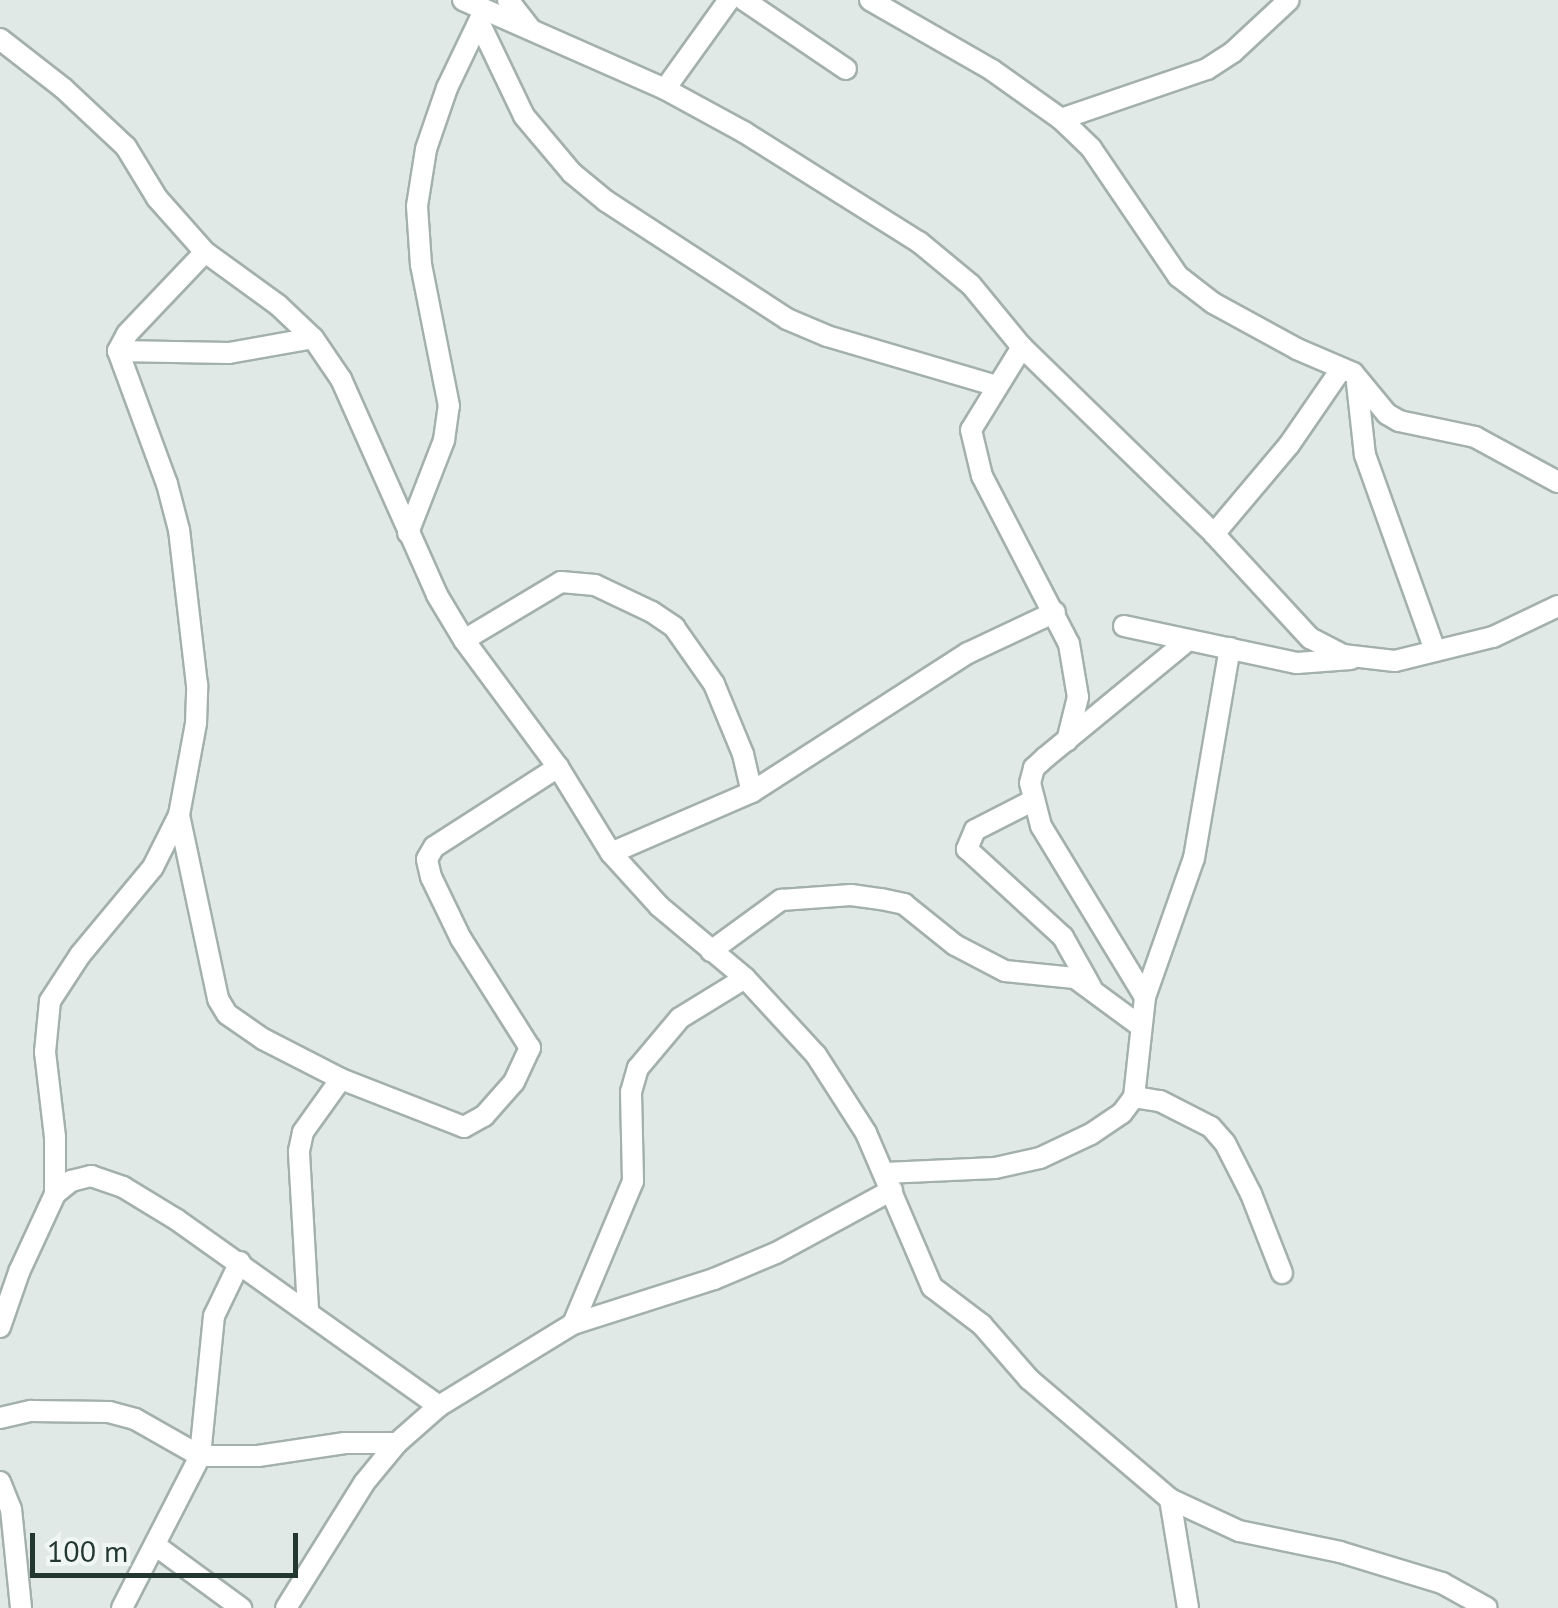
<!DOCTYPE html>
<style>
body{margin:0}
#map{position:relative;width:1558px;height:1608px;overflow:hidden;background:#e0e9e5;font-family:"PT Sans",sans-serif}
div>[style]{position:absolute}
.roads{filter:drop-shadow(2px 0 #a4b0ab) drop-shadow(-2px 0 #a4b0ab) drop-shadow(0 2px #a4b0ab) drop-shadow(0 -2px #a4b0ab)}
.minor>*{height:20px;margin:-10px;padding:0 10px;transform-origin:10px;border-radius:10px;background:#fff}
span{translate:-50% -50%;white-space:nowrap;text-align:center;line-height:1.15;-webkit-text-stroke:9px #f0f6f3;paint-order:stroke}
.scale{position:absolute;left:30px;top:1533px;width:268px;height:45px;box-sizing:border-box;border:5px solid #233731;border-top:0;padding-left:12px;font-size:30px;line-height:35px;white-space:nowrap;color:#233731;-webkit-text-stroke:8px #f0f6f3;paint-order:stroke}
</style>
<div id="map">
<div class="roads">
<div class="minor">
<i style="left:463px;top:0;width:221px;rotate:23.8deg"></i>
<i style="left:665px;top:89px;width:90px;rotate:28.6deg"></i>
<i style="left:744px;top:132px;width:207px;rotate:32.2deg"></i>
<i style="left:919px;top:242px;width:67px;rotate:39.6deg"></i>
<i style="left:971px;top:285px;width:80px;rotate:50.6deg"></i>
<i style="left:1022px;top:347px;width:268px;rotate:44.2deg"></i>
<i style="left:1214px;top:534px;width:142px;rotate:47.3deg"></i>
<i style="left:1310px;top:638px;width:37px;rotate:27deg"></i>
<i style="left:1343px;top:655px;width:52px;rotate:6.6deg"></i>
<i style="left:1395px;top:661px;width:101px;rotate:-13.8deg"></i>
<i style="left:1493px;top:637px;width:72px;rotate:-25.5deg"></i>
<i style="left:508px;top:0;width:36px;rotate:52deg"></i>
<i style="left:744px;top:0;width:123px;rotate:34.1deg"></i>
<i style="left:870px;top:0;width:141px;rotate:29.8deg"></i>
<i style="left:992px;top:70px;width:85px;rotate:35.4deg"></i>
<i style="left:1061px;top:119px;width:42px;rotate:44deg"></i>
<i style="left:1091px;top:148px;width:155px;rotate:55.8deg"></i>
<i style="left:1178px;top:276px;width:44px;rotate:37.6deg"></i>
<i style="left:1213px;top:303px;width:96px;rotate:28.7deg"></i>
<i style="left:1297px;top:349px;width:61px;rotate:23.2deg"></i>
<i style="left:1353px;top:373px;width:53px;rotate:50.3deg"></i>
<i style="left:1387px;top:414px;width:14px;rotate:30deg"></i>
<i style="left:1399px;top:421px;width:78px;rotate:11.9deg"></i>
<i style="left:1475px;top:437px;width:94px;rotate:28.5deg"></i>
<i style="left:479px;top:22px;width:104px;rotate:64.4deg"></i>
<i style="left:524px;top:116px;width:75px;rotate:49.9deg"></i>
<i style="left:572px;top:173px;width:44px;rotate:39.5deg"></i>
<i style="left:606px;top:201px;width:216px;rotate:33.1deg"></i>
<i style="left:787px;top:319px;width:43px;rotate:23deg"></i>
<i style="left:827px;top:336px;width:177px;rotate:16.4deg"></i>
<i style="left:0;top:39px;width:80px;rotate:37.9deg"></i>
<i style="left:63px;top:88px;width:86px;rotate:43.1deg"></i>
<i style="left:126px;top:147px;width:60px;rotate:58.7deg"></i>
<i style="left:157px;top:198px;width:72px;rotate:48.4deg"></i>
<i style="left:205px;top:252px;width:90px;rotate:36deg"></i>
<i style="left:278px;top:305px;width:48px;rotate:43.3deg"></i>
<i style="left:313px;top:338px;width:50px;rotate:55.7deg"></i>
<i style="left:341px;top:379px;width:236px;rotate:66deg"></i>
<i style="left:437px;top:595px;width:52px;rotate:59deg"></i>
<i style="left:464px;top:640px;width:158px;rotate:53.5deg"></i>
<i style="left:558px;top:767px;width:101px;rotate:58.4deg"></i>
<i style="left:611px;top:853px;width:72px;rotate:47.8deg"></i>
<i style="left:659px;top:906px;width:112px;rotate:39.9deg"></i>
<i style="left:745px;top:978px;width:105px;rotate:47.3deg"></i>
<i style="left:816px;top:1055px;width:93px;rotate:57.3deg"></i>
<i style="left:866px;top:1133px;width:168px;rotate:66.8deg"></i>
<i style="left:932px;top:1287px;width:63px;rotate:37.2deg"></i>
<i style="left:982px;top:1325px;width:72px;rotate:49deg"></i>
<i style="left:1029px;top:1379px;width:185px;rotate:40.4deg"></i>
<i style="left:1170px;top:1499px;width:76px;rotate:24.9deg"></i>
<i style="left:1239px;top:1531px;width:103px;rotate:11.7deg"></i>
<i style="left:1340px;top:1552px;width:107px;rotate:16.9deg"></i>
<i style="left:1442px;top:1583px;width:51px;rotate:29.1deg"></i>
<i style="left:665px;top:89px;width:110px;rotate:-54.3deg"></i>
<i style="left:1061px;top:119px;width:154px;rotate:-18.9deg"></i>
<i style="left:1207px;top:69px;width:31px;rotate:-33deg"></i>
<i style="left:1233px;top:52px;width:76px;rotate:-42.9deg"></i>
<i style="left:1022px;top:347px;width:97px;rotate:121.6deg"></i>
<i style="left:971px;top:430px;width:47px;rotate:76.6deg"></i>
<i style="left:982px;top:476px;width:189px;rotate:62.6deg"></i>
<i style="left:1069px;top:644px;width:54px;rotate:80.4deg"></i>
<i style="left:1078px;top:697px;width:45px;rotate:104deg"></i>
<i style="left:118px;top:351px;width:111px;rotate:1deg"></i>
<i style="left:229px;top:353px;width:85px;rotate:-10.1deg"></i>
<i style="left:1357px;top:383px;width:72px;rotate:83.7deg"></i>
<i style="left:1365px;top:455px;width:208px;rotate:70.3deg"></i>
<i style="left:408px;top:533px;width:100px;rotate:-68.8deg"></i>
<i style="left:444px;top:440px;width:34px;rotate:-82deg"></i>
<i style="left:449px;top:406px;width:144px;rotate:-101.2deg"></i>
<i style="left:421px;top:265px;width:59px;rotate:-93.9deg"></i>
<i style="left:417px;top:206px;width:58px;rotate:-81deg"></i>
<i style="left:426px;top:149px;width:65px;rotate:-71deg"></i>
<i style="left:447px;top:88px;width:79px;rotate:-64.4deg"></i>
<i style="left:1214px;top:534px;width:116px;rotate:-49.9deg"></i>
<i style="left:1289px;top:445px;width:93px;rotate:-55.5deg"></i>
<i style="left:1124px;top:626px;width:177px;rotate:12.1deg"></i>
<i style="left:1297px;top:663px;width:54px;rotate:-4.2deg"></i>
<i style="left:464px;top:640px;width:113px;rotate:-30.9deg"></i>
<i style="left:561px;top:582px;width:34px;rotate:5deg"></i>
<i style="left:595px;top:585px;width:63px;rotate:25.3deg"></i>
<i style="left:652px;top:612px;width:27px;rotate:34deg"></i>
<i style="left:674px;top:627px;width:70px;rotate:54.9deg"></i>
<i style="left:714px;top:684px;width:76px;rotate:67.5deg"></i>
<i style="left:743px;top:754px;width:39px;rotate:77deg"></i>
<i style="left:1032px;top:801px;width:64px;rotate:153deg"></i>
<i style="left:975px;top:830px;width:21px;rotate:113deg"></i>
<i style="left:967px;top:849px;width:130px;rotate:42.5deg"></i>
<i style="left:1063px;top:937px;width:57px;rotate:60.8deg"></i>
<i style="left:179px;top:815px;width:188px;rotate:78deg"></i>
<i style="left:218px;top:999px;width:17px;rotate:59deg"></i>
<i style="left:227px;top:1014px;width:44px;rotate:34.8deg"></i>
<i style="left:263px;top:1039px;width:88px;rotate:27.1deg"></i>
<i style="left:341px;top:1079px;width:132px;rotate:21.3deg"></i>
<i style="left:464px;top:1127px;width:23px;rotate:-29deg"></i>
<i style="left:484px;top:1116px;width:45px;rotate:-48.6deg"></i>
<i style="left:514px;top:1082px;width:38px;rotate:-65deg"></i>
<i style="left:530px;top:1048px;width:129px;rotate:-122.3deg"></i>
<i style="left:461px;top:939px;width:69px;rotate:-115.8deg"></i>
<i style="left:431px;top:877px;width:18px;rotate:-103deg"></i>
<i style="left:427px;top:859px;width:14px;rotate:-60deg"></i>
<i style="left:434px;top:847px;width:148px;rotate:-32.8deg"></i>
<i style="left:611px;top:853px;width:154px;rotate:-23.4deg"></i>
<i style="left:752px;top:792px;width:257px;rotate:-32.8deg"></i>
<i style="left:968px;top:653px;width:96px;rotate:-25.2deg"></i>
<i style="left:711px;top:951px;width:87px;rotate:-36.1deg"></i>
<i style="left:781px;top:900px;width:70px;rotate:-4.1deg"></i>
<i style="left:851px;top:895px;width:30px;rotate:8deg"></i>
<i style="left:881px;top:899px;width:24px;rotate:12deg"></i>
<i style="left:904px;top:904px;width:65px;rotate:38.8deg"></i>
<i style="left:955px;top:945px;width:56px;rotate:27.5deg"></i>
<i style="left:1005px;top:971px;width:70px;rotate:5.7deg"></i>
<i style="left:1075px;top:978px;width:81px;rotate:36.4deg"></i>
<i style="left:1145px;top:997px;width:200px;rotate:-121.3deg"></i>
<i style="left:1041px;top:826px;width:44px;rotate:-104.3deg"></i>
<i style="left:1030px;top:783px;width:16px;rotate:-75deg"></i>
<i style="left:1034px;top:768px;width:16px;rotate:-43deg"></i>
<i style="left:1046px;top:757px;width:183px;rotate:-39.4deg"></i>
<i style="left:1134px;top:1097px;width:26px;rotate:9deg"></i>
<i style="left:1160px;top:1101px;width:57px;rotate:27deg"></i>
<i style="left:1211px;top:1127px;width:21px;rotate:49deg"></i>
<i style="left:1225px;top:1143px;width:57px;rotate:63deg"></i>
<i style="left:1251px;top:1194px;width:85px;rotate:68.6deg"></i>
<i style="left:885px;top:1173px;width:110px;rotate:-2.6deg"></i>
<i style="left:995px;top:1168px;width:46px;rotate:-12.5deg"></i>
<i style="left:1040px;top:1158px;width:56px;rotate:-25.2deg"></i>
<i style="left:1091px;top:1134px;width:37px;rotate:-34deg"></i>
<i style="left:1122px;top:1113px;width:20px;rotate:-53deg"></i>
<i style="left:1134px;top:1097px;width:101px;rotate:-83.7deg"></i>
<i style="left:1145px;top:997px;width:147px;rotate:-70.6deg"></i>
<i style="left:1194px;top:858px;width:213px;rotate:-80.3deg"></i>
<i style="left:55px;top:1194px;width:57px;rotate:-90deg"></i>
<i style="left:55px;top:1137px;width:86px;rotate:-96.7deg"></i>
<i style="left:45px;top:1052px;width:51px;rotate:-84.4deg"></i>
<i style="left:50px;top:1001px;width:55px;rotate:-56.9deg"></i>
<i style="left:80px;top:955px;width:114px;rotate:-50.3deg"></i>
<i style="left:153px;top:867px;width:58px;rotate:-63.4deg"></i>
<i style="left:179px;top:815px;width:94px;rotate:-79.5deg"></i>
<i style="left:196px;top:723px;width:38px;rotate:-88deg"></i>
<i style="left:197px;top:685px;width:156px;rotate:-96.6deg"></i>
<i style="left:179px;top:530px;width:48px;rotate:-104.6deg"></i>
<i style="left:167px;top:484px;width:142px;rotate:-110.2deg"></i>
<i style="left:118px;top:351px;width:19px;rotate:-62deg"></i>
<i style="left:127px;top:334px;width:113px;rotate:-46.4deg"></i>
<i style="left:308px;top:1309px;width:158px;rotate:-93.3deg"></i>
<i style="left:299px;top:1151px;width:19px;rotate:-78deg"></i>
<i style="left:303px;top:1132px;width:65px;rotate:-54.4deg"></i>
<i style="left:573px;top:1324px;width:155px;rotate:-67.2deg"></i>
<i style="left:633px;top:1181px;width:89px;rotate:-91.3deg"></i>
<i style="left:631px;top:1092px;width:25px;rotate:-74deg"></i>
<i style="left:638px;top:1068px;width:65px;rotate:-50deg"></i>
<i style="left:680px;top:1018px;width:76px;rotate:-31.6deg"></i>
<i style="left:0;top:1327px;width:58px;rotate:-70.9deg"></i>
<i style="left:19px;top:1272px;width:86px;rotate:-65.2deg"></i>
<i style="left:55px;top:1194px;width:21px;rotate:-39deg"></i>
<i style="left:71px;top:1181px;width:21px;rotate:-14deg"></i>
<i style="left:91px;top:1176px;width:34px;rotate:19deg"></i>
<i style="left:123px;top:1187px;width:63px;rotate:31.4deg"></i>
<i style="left:177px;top:1220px;width:321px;rotate:35.4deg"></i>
<i style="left:0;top:1418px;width:32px;rotate:-13deg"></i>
<i style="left:31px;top:1411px;width:78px;rotate:0.7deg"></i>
<i style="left:109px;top:1412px;width:27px;rotate:15deg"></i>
<i style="left:135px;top:1419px;width:75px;rotate:29.6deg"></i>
<i style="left:200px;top:1456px;width:58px"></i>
<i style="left:258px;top:1456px;width:88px;rotate:-8.5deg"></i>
<i style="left:345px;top:1443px;width:52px"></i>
<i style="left:0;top:1482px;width:29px;rotate:68deg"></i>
<i style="left:11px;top:1509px;width:100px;rotate:84.2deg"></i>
<i style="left:1170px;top:1499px;width:110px;rotate:80.6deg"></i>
<i style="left:155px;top:1545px;width:107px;rotate:36.2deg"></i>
<i style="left:122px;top:1608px;width:171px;rotate:-62.8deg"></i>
<i style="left:200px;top:1456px;width:141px;rotate:-84.3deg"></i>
<i style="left:214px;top:1316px;width:60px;rotate:-64.3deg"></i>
<i style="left:286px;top:1608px;width:147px;rotate:-58deg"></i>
<i style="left:364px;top:1483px;width:52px;rotate:-50.5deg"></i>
<i style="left:397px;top:1443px;width:56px;rotate:-41.4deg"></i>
<i style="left:439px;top:1406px;width:157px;rotate:-31.5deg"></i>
<i style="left:573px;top:1324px;width:148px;rotate:-17.7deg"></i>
<i style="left:714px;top:1279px;width:67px;rotate:-22.8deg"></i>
<i style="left:776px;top:1253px;width:132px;rotate:-28.5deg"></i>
</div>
</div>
<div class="scale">100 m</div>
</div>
